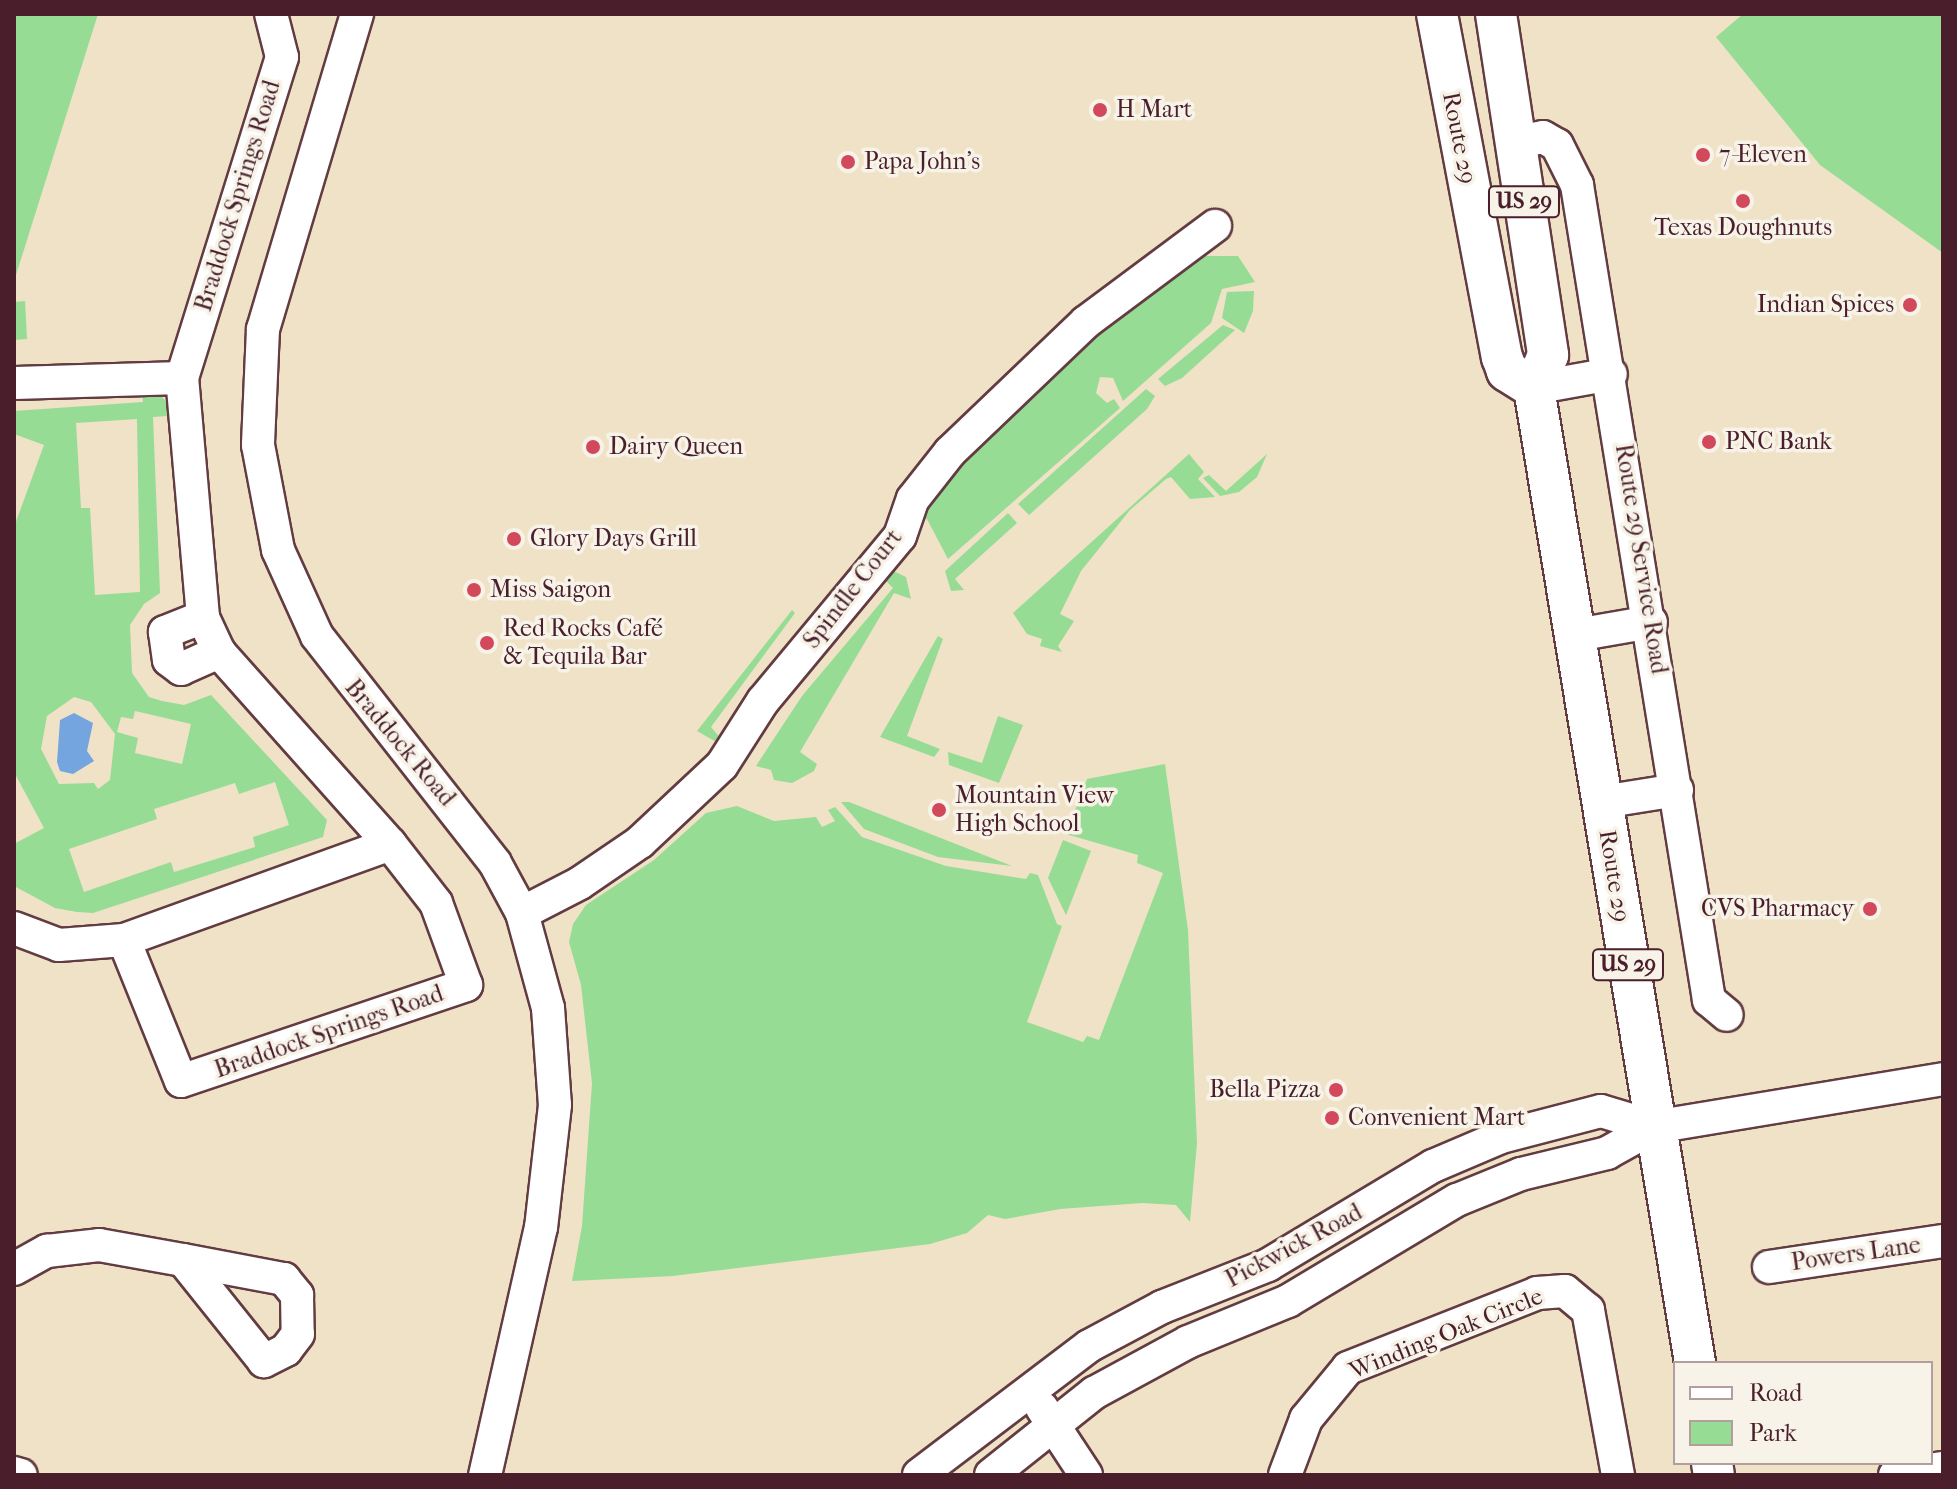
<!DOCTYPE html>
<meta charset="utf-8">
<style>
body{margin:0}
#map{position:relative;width:1957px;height:1489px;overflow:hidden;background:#f0e2c6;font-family:"IM FELL French Canon",serif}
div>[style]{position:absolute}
.green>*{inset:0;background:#96dc95}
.water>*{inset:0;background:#75a5df}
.roads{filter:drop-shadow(2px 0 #633c42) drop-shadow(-2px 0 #633c42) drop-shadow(0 2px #633c42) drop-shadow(0 -2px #633c42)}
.minor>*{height:32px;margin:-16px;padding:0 16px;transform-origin:16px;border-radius:16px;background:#fff}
.major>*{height:40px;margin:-20px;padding:0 20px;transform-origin:20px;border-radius:20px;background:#fff}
.dots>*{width:22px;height:22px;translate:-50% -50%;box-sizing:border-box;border:4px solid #f7f3e8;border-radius:50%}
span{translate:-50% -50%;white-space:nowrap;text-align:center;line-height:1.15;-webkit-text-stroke:7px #f7f3e8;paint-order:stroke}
.shield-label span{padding:2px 6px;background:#f7f3e8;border:2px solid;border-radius:6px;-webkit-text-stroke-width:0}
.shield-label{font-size:22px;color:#4a1f2b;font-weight:700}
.poi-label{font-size:24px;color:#4a1f2b}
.left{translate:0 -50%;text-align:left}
.right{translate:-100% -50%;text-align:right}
.street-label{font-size:24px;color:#4a1f2b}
.frame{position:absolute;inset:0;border:16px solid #4a1f2b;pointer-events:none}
.legend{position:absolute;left:1673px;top:1361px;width:260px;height:104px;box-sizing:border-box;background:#f7f3e8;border:2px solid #b29e9c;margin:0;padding:10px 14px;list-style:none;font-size:24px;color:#4a1f2b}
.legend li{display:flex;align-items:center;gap:16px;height:40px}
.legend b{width:40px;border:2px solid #b29e9c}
</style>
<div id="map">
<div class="green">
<i style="clip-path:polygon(14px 14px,98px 14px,16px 275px,14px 274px)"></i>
<i style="clip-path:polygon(1743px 14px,1943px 14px,1943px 253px,1820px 165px,1716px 37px)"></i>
<i style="clip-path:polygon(1190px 256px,1238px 256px,1255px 282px,1222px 289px,1211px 323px,1123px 401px,1113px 378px,1100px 377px,1096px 393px,1107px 403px,1114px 399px,1120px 408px,948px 559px,927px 519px,913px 522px,940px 485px,1011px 405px)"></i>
<i style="clip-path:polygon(1254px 291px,1253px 311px,1244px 333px,1222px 318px,1227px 292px)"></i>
<i style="clip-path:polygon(25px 301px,27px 339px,14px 340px,14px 302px)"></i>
<i style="clip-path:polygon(1223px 325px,1235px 330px,1182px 378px,1165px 386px,1158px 379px)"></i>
<i style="clip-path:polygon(evenodd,154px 389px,168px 403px,167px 416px,153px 417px,160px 593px,144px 604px,130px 625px,132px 673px,149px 697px,162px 701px,184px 705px,211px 695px,327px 820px,323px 837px,93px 913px,77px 912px,55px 908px,14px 886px,14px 844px,44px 828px,14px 772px,14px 527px,44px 445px,14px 434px,14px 411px,143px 402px,142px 391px,154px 389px,137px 419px,140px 592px,95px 595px,90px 508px,81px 508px,76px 423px,137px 419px,154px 389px,74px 697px,91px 702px,115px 734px,110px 780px,98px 789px,94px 783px,59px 784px,41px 749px,47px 716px,74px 697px,154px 389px,135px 711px,191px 724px,182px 764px,135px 753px,138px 738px,117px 732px,121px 717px,133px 719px,135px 711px,154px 389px,275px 782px,289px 825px,253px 837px,255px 847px,174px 872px,171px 862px,84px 892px,69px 849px,157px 819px,154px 809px,235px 783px,239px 794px,275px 782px)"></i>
<i style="clip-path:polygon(1146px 389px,1155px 396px,1147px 409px,1029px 515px,1018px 504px)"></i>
<i style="clip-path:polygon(1189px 454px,1204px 472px,1198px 479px,1215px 497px,1190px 499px,1171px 477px,1166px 479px,1130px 510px,1081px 571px,1060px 614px,1074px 621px,1058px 646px,1062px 652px,1040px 646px,1042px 639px,1027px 634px,1013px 613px)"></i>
<i style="clip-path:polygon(1267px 454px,1257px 477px,1239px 492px,1220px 496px,1203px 478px,1209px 475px,1226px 491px)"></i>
<i style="clip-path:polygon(1008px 513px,1017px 523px,955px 579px,964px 590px,951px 591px,945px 571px)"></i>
<i style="clip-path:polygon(891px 570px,906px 577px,911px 599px,894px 593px,800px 752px,817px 764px,814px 771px,792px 783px,774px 780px,771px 770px,756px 766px,802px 696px,893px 588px,883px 578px)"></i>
<i style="clip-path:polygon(792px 610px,795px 613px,711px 727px,722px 740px,718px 743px,697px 731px)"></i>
<i style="clip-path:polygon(938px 636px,943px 639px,907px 736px,940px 749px,934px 757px,880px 737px)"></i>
<i style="clip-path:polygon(998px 716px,1023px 725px,999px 783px,949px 765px,948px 752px,982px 763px)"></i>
<i style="clip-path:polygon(1165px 764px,1188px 930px,1197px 1143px,1190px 1222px,1176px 1205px,1142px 1203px,1060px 1209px,1005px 1219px,988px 1215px,967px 1233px,930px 1244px,673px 1276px,572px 1281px,582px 1226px,592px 1083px,581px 985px,569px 942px,573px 924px,586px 905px,654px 860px,706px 813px,737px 806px,774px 821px,816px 817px,822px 827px,835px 821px,828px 810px,835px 807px,862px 837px,946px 866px,1026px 879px,1030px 873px,1038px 875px,1057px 924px,1062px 926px,1027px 1022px,1083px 1042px,1087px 1036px,1099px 1040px,1163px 873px,1137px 863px,1138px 855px,1066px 834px,1087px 779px)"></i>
<i style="clip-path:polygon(841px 802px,849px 802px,1012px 866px,938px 857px,864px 829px)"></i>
<i style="clip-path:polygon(1063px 840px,1091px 851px,1066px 915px,1048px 878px)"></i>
</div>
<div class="water">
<i style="clip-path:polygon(74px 713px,93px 723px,87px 751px,94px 761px,73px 774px,60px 771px,57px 762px,60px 720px)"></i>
</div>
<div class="roads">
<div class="minor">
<i style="left:357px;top:14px;width:329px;rotate:106.6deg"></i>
<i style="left:263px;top:329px;width:116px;rotate:92.5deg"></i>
<i style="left:258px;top:445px;width:107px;rotate:79.2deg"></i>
<i style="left:278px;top:550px;width:94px;rotate:65.6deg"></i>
<i style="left:317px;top:636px;width:288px;rotate:51.9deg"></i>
<i style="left:495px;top:863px;width:57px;rotate:61.6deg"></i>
<i style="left:522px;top:913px;width:98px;rotate:74.7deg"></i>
<i style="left:548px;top:1008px;width:97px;rotate:85.9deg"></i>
<i style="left:555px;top:1105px;width:123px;rotate:96.5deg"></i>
<i style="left:541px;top:1227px;width:254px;rotate:102.7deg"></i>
<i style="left:1515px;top:142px;width:28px;rotate:-10deg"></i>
<i style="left:1543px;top:137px;width:16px;rotate:30deg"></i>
<i style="left:1557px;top:145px;width:45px;rotate:63.4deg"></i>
<i style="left:1577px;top:185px;width:826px;rotate:80.8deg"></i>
<i style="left:1709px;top:1000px;width:23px;rotate:40deg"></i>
<i style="left:14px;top:383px;width:168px;rotate:-1.7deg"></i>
<i style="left:1534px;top:388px;width:78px;rotate:-10.3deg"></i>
<i style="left:203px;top:617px;width:41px;rotate:158.5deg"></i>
<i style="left:165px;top:632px;width:28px;rotate:82deg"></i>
<i style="left:169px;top:660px;width:15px;rotate:37deg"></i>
<i style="left:181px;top:669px;width:42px;rotate:-24.1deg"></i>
<i style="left:1576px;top:635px;width:76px;rotate:-9.8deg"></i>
<i style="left:1602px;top:802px;width:76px;rotate:-9.1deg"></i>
<i style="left:522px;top:913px;width:65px;rotate:-27.3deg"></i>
<i style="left:580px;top:883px;width:73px;rotate:-34.3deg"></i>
<i style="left:640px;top:842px;width:112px;rotate:-43.2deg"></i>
<i style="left:722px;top:765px;width:76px;rotate:-57.4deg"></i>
<i style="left:763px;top:701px;width:214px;rotate:-50.3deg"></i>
<i style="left:900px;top:536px;width:39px;rotate:-71deg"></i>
<i style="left:913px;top:499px;width:60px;rotate:-51.8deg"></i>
<i style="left:950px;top:452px;width:188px;rotate:-43.7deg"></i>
<i style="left:1086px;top:322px;width:161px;rotate:-36.7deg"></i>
<i style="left:14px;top:928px;width:48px;rotate:20.7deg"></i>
<i style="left:59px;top:945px;width:65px;rotate:-4.4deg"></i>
<i style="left:124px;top:940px;width:283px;rotate:-19.8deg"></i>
<i style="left:124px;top:940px;width:152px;rotate:68deg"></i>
<i style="left:181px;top:1081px;width:301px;rotate:-18.6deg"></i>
<i style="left:466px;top:985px;width:87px;rotate:-110.1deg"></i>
<i style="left:436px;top:903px;width:75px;rotate:-127.9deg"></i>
<i style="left:390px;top:844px;width:257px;rotate:-131.7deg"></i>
<i style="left:219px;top:652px;width:38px;rotate:-115deg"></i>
<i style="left:203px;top:617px;width:240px;rotate:-95deg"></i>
<i style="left:182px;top:378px;width:336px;rotate:-72.7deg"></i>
<i style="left:282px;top:57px;width:44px;rotate:-104.3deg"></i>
<i style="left:1769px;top:1267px;width:176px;rotate:-8.5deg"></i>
<i style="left:14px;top:1269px;width:38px;rotate:-29deg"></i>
<i style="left:47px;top:1251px;width:52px;rotate:-6.6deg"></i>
<i style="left:99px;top:1245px;width:85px;rotate:10.1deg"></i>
<i style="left:183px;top:1260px;width:103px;rotate:10.7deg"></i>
<i style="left:284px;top:1279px;width:21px;rotate:51deg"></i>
<i style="left:297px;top:1295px;width:39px;rotate:89deg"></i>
<i style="left:298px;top:1334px;width:20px;rotate:127deg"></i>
<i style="left:286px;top:1350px;width:25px;rotate:153deg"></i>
<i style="left:264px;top:1361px;width:129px;rotate:-128.7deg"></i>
<i style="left:1042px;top:1408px;width:80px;rotate:56.7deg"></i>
<i style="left:14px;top:1473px;width:7px;rotate:16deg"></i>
<i style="left:919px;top:1475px;width:213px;rotate:-37.2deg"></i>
<i style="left:1089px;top:1346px;width:83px;rotate:-28.1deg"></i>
<i style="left:1162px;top:1307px;width:114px;rotate:-21.6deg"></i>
<i style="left:1268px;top:1265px;width:192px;rotate:-31deg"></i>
<i style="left:1433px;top:1166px;width:74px;rotate:-23.1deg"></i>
<i style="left:1501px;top:1137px;width:103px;rotate:-14.6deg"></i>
<i style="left:1601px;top:1111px;width:55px;rotate:16.8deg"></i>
<i style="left:991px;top:1475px;width:132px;rotate:-38.5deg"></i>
<i style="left:1094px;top:1393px;width:107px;rotate:-28.5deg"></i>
<i style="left:1188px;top:1342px;width:108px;rotate:-22.3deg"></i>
<i style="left:1288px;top:1301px;width:197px;rotate:-30.9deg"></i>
<i style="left:1457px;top:1200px;width:69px;rotate:-22.1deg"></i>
<i style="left:1521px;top:1174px;width:89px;rotate:-13.7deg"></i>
<i style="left:1607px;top:1153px;width:54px;rotate:-29deg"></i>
<i style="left:1654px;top:1127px;width:293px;rotate:-9.4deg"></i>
<i style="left:1285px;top:1475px;width:60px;rotate:-69.4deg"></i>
<i style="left:1306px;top:1419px;width:66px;rotate:-50.5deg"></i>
<i style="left:1348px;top:1368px;width:203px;rotate:-21.6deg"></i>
<i style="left:1537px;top:1293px;width:28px;rotate:-4deg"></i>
<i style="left:1565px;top:1291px;width:30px;rotate:40deg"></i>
<i style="left:1588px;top:1310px;width:168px;rotate:79.7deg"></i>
<i style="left:1895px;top:1475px;width:49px;rotate:-8.3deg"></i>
</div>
<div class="major">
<i style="left:1437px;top:14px;width:349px;rotate:79.3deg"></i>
<i style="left:1502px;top:357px;width:15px;rotate:70deg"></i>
<i style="left:1507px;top:371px;width:32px;rotate:32deg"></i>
<i style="left:1496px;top:14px;width:345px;rotate:81.3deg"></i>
<i style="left:1548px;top:355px;width:36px;rotate:113deg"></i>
<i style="left:1534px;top:388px;width:988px;rotate:80.62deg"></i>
<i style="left:1712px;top:1463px;width:12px;rotate:81deg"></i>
</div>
</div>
<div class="dots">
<i style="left:1100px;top:110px;background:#d1495b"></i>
<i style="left:1703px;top:155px;background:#d1495b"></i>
<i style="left:848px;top:162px;background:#d1495b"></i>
<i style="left:1743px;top:201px;background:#d1495b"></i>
<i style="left:1910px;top:305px;background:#d1495b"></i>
<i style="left:1709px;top:442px;background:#d1495b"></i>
<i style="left:593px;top:447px;background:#d1495b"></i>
<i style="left:514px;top:539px;background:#d1495b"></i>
<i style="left:474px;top:590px;background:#d1495b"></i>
<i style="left:487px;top:643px;background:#d1495b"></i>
<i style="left:939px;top:810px;background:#d1495b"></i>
<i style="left:1870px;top:909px;background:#d1495b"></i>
<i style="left:1336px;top:1090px;background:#d1495b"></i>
<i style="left:1332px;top:1118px;background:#d1495b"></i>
</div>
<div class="shield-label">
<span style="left:1524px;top:202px">US 29</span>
<span style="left:1628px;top:965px">US 29</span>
</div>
<div class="poi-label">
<span class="left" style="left:1116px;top:110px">H Mart</span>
<span class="left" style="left:1719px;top:155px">7-Eleven</span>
<span class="left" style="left:864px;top:162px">Papa John's</span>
<span style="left:1743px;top:228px">Texas Doughnuts</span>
<span class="right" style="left:1894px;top:305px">Indian Spices</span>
<span class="left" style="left:1725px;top:442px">PNC Bank</span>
<span class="left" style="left:609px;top:447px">Dairy Queen</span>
<span class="left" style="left:530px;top:539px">Glory Days Grill</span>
<span class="left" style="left:490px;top:590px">Miss Saigon</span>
<span class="left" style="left:503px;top:643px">Red Rocks Café<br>&amp; Tequila Bar</span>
<span class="left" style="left:955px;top:810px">Mountain View<br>High School</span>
<span class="right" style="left:1854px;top:909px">CVS Pharmacy</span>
<span class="right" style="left:1320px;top:1090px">Bella Pizza</span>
<span class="left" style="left:1348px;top:1118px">Convenient Mart</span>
</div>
<div class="street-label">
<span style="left:1459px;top:138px;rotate:79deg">Route 29</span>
<span style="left:238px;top:196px;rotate:-73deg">Braddock Springs Road</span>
<span style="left:1641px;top:559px;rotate:81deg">Route 29 Service Road</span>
<span style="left:853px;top:589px;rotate:-52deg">Spindle Court</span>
<span style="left:400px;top:743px;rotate:50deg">Braddock Road</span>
<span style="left:1614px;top:876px;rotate:81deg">Route 29</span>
<span style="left:329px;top:1032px;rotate:-19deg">Braddock Springs Road</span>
<span style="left:1294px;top:1246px;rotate:-28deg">Pickwick Road</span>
<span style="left:1856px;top:1254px;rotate:-8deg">Powers Lane</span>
<span style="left:1446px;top:1334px;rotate:-22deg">Winding Oak Circle</span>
</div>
<div class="frame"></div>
<ul class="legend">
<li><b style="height:10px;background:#fff"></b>Road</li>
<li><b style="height:22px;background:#96dc95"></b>Park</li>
</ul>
</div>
